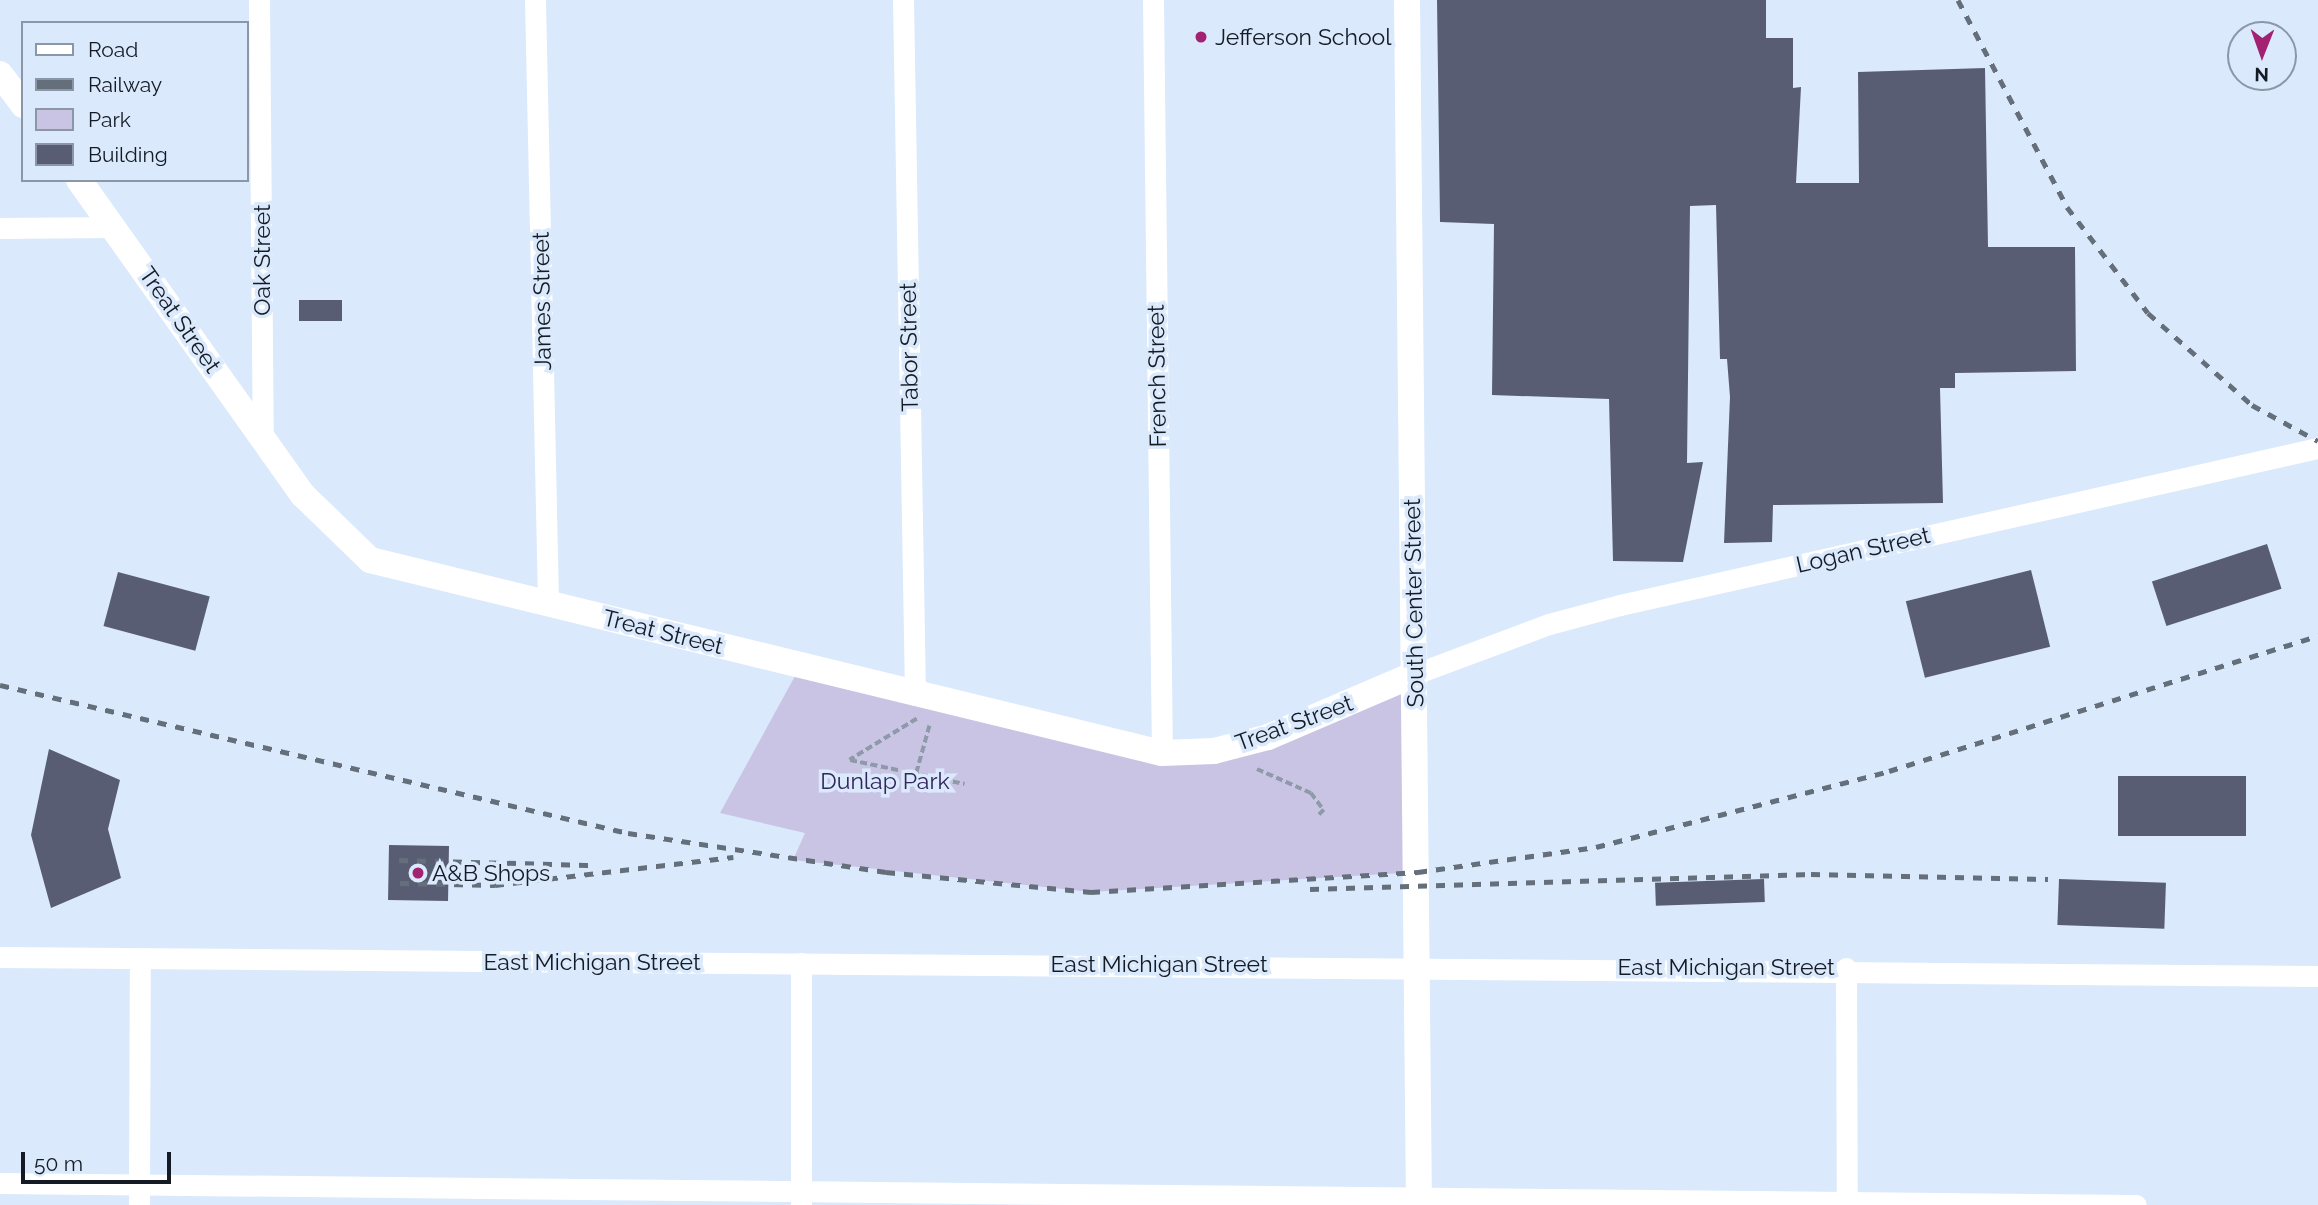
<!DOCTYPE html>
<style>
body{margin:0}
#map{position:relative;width:2318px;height:1205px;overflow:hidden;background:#dae9fc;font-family:Raleway,sans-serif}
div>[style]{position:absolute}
.green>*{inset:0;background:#c9c4e4}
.building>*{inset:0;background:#585d74;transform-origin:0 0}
.path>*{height:3.5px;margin-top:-1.75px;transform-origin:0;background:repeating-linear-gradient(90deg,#8e9aa9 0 7px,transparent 0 10.5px)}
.minor>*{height:21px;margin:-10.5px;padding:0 10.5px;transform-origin:10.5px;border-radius:10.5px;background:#fff}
.tertiary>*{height:26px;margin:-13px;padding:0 13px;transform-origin:13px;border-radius:13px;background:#fff}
.rail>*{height:5px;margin-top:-2.5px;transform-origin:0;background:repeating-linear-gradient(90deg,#656e7b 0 9px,transparent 0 18px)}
.dots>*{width:19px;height:19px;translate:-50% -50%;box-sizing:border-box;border:4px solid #dae9fc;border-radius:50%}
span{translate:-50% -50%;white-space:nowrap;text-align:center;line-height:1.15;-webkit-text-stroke:7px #dae9fc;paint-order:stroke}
.poi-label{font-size:23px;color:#151b24}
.left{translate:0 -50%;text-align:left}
.street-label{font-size:23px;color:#151b24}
.park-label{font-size:23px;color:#33245b}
.legend{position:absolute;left:21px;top:21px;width:228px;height:161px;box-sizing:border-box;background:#dae9fc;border:2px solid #8b97a6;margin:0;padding:9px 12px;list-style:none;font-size:21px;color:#151b24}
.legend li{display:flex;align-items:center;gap:14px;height:35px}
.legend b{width:35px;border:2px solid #8b97a6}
.north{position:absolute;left:2227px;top:21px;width:70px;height:70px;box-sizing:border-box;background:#dae9fc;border:2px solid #8b97a6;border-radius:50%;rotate:181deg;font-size:19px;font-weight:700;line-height:28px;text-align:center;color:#151b24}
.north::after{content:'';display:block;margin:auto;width:24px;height:32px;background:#a32171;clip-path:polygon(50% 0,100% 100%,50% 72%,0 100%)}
.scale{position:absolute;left:21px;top:1152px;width:150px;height:32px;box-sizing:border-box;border:4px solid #151b24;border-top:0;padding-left:9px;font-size:21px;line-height:24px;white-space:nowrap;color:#151b24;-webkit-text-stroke:5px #dae9fc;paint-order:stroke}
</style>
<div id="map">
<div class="green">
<i style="clip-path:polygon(800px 667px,1185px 755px,1415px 674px,1418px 872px,1091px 892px,793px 860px,805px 833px,720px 813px)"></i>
</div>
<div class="building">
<i style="clip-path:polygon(1437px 0,1766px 0,1766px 38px,1793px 38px,1793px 88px,1801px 87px,1796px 183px,1859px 183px,1858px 72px,1985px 68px,1988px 247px,2075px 247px,2076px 371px,1955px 373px,1955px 388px,1940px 388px,1943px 503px,1773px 505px,1772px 542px,1724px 543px,1730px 397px,1727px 359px,1720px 359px,1716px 205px,1690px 206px,1687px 463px,1703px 462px,1683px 562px,1613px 561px,1609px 399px,1492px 395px,1494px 224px,1440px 222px)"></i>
<i style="left:299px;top:300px;width:43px;height:21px"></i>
<i style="left:2267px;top:544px;width:47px;height:121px;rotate:72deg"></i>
<i style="left:2031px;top:570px;width:79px;height:129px;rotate:76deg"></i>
<i style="left:118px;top:572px;width:95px;height:56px;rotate:15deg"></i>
<i style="clip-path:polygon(49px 749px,120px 780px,108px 829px,121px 878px,51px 908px,31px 835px)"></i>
<i style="left:2118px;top:776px;width:128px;height:60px"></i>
<i style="left:389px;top:845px;width:60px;height:55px;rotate:1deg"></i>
<i style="left:1764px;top:879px;width:23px;height:109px;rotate:88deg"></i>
<i style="left:2059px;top:879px;width:107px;height:46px;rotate:2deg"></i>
</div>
<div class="path">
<i style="left:917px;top:719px;width:79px;rotate:148.5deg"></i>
<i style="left:850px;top:760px;width:117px;rotate:11.8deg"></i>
<i style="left:1257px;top:769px;width:59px;rotate:24deg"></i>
<i style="left:1311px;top:793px;width:21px;rotate:53deg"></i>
<i style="left:1324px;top:810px;width:10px;rotate:135deg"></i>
<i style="left:916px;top:773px;width:52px;rotate:-74.4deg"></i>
</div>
<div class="minor">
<i style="left:259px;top:0;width:437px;rotate:89.5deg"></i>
<i style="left:535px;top:0;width:603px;rotate:88.76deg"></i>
<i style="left:903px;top:0;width:695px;rotate:89.01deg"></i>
<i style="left:1153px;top:0;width:753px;rotate:89.32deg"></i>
<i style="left:0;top:228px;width:114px;rotate:-0.5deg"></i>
<i style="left:1415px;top:674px;width:143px;rotate:-20.5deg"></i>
<i style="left:1549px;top:624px;width:73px;rotate:-15deg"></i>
<i style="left:1620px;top:605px;width:715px;rotate:-12.68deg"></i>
<i style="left:0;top:957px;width:2318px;rotate:0.47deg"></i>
<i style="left:1846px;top:968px;width:237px;rotate:89.8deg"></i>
<i style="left:0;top:1183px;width:2136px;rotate:0.59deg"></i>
<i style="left:139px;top:1205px;width:246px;rotate:-89.8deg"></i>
<i style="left:801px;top:1205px;width:242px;rotate:-90deg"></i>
</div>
<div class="tertiary">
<i style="left:1407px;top:0;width:1205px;rotate:89.43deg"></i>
<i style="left:0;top:74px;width:39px;rotate:53deg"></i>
<i style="left:79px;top:180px;width:387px;rotate:54.6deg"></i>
<i style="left:303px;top:495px;width:93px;rotate:44.1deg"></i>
<i style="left:370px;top:560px;width:815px;rotate:13.7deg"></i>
<i style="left:1162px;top:753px;width:52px;rotate:-2.2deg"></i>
<i style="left:1214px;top:751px;width:56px;rotate:-14.5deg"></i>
<i style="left:1268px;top:737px;width:160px;rotate:-23.2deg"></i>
</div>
<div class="rail">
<i style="left:1958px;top:0;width:234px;rotate:62.2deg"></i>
<i style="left:2067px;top:207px;width:133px;rotate:52.6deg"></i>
<i style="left:2148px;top:313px;width:139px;rotate:41.5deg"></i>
<i style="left:2252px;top:405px;width:75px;rotate:28.6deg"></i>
<i style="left:0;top:685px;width:645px;rotate:13.26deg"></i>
<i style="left:628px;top:833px;width:261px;rotate:8.6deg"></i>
<i style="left:886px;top:872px;width:206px;rotate:5.6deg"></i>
<i style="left:1091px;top:892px;width:328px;rotate:-3.5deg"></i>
<i style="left:1418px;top:872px;width:180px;rotate:-8deg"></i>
<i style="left:1596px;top:847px;width:303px;rotate:-14.5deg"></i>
<i style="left:1889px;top:771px;width:450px;rotate:-17.5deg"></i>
<i style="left:399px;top:860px;width:196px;rotate:1.5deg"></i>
<i style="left:400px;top:883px;width:95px;rotate:1.2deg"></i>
<i style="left:495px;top:885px;width:240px;rotate:-6.7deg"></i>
<i style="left:1310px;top:889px;width:501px;rotate:-1.71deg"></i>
<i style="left:1811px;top:874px;width:237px;rotate:1.2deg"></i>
</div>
<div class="dots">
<i style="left:1201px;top:37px;background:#a32171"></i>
<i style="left:418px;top:873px;background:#a32171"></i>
</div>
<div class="poi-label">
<span class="left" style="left:1215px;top:37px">Jefferson School</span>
<span class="left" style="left:432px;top:873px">A&amp;B Shops</span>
</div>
<div class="street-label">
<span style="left:262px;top:260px;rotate:-90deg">Oak Street</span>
<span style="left:542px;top:301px;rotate:-91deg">James Street</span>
<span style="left:180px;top:320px;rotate:55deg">Treat Street</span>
<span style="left:909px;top:347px;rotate:-91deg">Tabor Street</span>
<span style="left:1157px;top:376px;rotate:-91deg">French Street</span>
<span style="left:1863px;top:550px;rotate:-13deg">Logan Street</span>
<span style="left:1414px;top:603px;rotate:-91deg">South Center Street</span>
<span style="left:663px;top:632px;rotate:14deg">Treat Street</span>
<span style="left:1294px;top:723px;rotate:-20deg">Treat Street</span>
<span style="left:592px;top:962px">East Michigan Street</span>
<span style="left:1159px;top:964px">East Michigan Street</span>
<span style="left:1726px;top:967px">East Michigan Street</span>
</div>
<div class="park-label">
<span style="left:885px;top:781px">Dunlap Park</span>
</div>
<ul class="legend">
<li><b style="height:9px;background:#fff"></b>Road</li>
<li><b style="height:9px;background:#656e7b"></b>Railway</li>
<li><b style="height:19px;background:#c9c4e4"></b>Park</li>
<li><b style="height:19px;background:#585d74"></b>Building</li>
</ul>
<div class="north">N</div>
<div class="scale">50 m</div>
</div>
